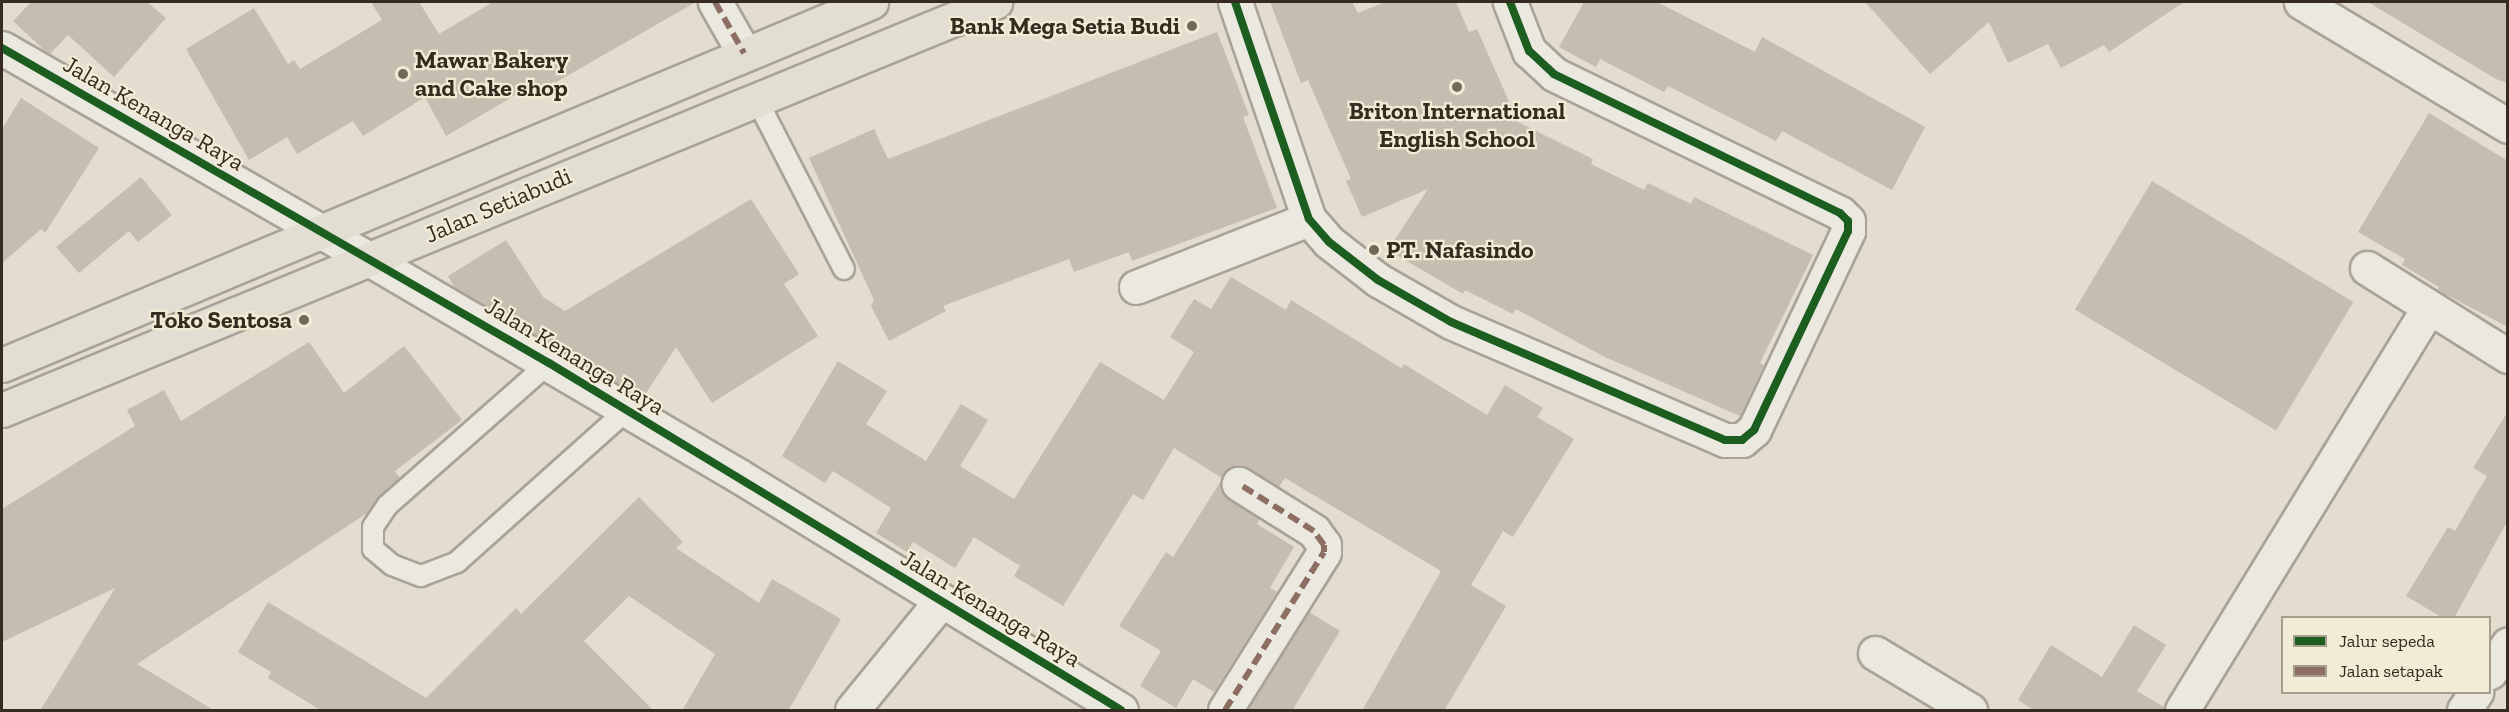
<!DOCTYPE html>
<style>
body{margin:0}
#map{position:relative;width:2509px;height:712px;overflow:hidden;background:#e2ddcf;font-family:"Zilla Slab",serif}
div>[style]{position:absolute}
.building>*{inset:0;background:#c6bcb0;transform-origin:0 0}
.roads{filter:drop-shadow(2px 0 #a8a297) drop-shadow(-2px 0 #a8a297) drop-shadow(0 2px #a8a297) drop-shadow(0 -2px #a8a297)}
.service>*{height:20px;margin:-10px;padding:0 10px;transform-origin:10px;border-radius:10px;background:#ebe8df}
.minor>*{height:33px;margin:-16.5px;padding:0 16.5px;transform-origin:16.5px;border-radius:16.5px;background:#ebe8df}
.tertiary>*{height:33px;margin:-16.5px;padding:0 16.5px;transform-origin:16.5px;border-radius:16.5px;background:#ebe8df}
.primary>*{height:33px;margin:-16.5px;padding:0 16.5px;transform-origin:16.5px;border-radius:16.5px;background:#e2ded2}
.quiet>*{height:6px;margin-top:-3px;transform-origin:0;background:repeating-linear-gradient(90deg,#8d6e63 0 12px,transparent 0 18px)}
.cycleway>*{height:8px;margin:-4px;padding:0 4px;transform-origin:4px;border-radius:4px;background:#1b5e20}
.dots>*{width:16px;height:16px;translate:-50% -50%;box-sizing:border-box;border:3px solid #f2ebd6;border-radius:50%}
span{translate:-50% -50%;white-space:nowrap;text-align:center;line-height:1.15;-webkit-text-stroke:4.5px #f2ebd6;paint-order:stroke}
.poi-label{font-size:24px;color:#362b20;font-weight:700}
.right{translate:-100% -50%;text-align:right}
.left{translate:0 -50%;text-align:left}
.street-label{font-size:24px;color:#362b20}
.frame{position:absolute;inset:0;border:3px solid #362b20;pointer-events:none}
.legend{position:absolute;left:2281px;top:616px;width:210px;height:78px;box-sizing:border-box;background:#f2ebd6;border:2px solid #a79e8d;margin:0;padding:8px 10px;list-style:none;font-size:18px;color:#362b20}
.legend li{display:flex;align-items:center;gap:12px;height:30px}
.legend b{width:30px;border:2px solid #a79e8d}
</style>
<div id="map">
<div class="building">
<i style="clip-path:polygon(31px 2px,147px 2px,166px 18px,114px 77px,68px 35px,50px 54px,44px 50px,13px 21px)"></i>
<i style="clip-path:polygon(371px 2px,419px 2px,439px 34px,493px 2px,696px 2px,539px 92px,534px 84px,446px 136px,425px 97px,363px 136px,353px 121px,297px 154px,287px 137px,249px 160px,186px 49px,254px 8px,288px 64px,294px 60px,300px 69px,382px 20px)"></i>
<i style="clip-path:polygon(1270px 2px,1352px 2px,1358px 13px,1385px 2px,1456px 2px,1469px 32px,1477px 29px,1518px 122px,1593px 159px,1591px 164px,1644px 190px,1648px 183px,1691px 204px,1694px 197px,1813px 255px,1760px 363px,1764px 365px,1740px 416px,1605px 357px,1516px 309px,1513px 314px,1465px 290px,1463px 294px,1388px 250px,1428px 189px,1362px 217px,1346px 181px,1351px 179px,1308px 80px,1301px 83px)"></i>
<i style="clip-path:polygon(1584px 2px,1657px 2px,1755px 52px,1762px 37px,1925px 127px,1892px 190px,1782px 131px,1776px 141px,1668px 86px,1664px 92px,1600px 59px,1596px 67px,1559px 47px)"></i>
<i style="clip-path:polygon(1865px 2px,2184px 2px,2109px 52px,2104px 45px,2061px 68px,2048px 44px,2008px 63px,1989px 22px,1930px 74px)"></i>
<i style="clip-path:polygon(2368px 2px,2508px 2px,2508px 83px,2496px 79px)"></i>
<i style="clip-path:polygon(1217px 32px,1249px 115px,1243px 117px,1277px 208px,1132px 261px,1129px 252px,1074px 272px,1069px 259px,943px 306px,946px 311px,889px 341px,871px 306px,874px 300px,809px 158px,874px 129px,888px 159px)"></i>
<i style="clip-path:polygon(21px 98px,99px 148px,45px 233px,41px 229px,2px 263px,2px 129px)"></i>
<i style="clip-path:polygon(2429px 113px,2508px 161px,2508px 327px,2437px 290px,2439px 287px,2402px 265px,2405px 259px,2358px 232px)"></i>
<i style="clip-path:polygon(141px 177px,172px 215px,138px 242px,129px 231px,79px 273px,56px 247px)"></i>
<i style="left:2152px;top:181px;width:235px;height:150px;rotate:31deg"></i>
<i style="clip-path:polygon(751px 199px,799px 274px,784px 284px,818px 336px,712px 403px,676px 347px,643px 398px,455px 288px,448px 276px,506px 240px,543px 297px,565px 311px)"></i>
<i style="clip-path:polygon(1231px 277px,1286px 310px,1291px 300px,1401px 368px,1404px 364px,1487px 415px,1505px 385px,1543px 408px,1537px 417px,1574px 439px,1513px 537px,1503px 531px,1471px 585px,1506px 606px,1444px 711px,1362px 711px,1441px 571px,1285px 478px,1279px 487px,1239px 465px,1230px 468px,1222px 478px,1174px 448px,1143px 500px,1133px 494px,1063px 606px,1014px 576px,1020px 566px,974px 537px,955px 568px,913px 542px,907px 552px,876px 533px,891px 508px,833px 471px,825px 483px,782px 456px,838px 361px,887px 391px,866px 424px,926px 461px,961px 404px,988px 420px,960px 466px,1014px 499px,1100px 362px,1164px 400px,1194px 352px,1170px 337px,1194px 299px,1211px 309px)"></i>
<i style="clip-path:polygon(309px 342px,344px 393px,404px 346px,462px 420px,395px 471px,400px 478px,369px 512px,137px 664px,215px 711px,40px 711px,115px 588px,2px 642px,2px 509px,135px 426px,127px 410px,164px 390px,181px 421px)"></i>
<i style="clip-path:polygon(2508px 411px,2508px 520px,2454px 618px,2443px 618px,2406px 596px,2448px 527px,2455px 531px,2487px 476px,2473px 468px)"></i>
<i style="clip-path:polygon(1222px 479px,1222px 492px,1229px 500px,1260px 519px,1257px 524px,1294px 547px,1270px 588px,1277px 592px,1214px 692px,1193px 679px,1176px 708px,1140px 686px,1161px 651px,1119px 626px,1166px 552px,1173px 557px)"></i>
<i style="clip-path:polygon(639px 497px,683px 542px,676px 548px,759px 603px,772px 579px,841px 619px,788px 711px,682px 711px,715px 654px,629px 596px,584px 641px,654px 711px,322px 711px,268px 678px,271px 672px,238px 652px,268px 602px,426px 698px,516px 608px,521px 614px)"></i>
<i style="clip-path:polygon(1309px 612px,1340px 631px,1292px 711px,1247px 711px)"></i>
<i style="clip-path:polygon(2134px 625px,2166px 645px,2137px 691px,2164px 707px,2163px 711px,2035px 711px,2018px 700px,2051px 645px,2102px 677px)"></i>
</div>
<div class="roads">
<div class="service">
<i style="left:757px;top:100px;width:190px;rotate:62.8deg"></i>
<i style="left:549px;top:363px;width:216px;rotate:138.6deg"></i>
<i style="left:387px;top:506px;width:25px;rotate:124deg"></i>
<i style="left:373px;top:527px;width:22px;rotate:90deg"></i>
<i style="left:373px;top:549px;width:25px;rotate:40deg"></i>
<i style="left:392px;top:565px;width:31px;rotate:21deg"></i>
<i style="left:421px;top:576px;width:39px;rotate:-21deg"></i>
<i style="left:457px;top:562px;width:228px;rotate:-41.8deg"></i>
</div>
<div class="minor">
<i style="left:715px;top:2px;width:59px;rotate:60.4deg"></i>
<i style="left:1235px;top:2px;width:229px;rotate:71.2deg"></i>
<i style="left:1309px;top:219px;width:30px;rotate:49deg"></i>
<i style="left:1329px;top:242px;width:62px;rotate:37.8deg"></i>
<i style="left:1378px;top:280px;width:84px;rotate:29.9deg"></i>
<i style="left:1451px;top:322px;width:298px;rotate:23.3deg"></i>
<i style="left:1725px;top:440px;width:17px"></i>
<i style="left:1742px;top:440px;width:16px;rotate:-40deg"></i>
<i style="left:1754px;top:430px;width:220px;rotate:-64.7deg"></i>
<i style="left:1848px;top:231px;width:10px;rotate:-90deg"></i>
<i style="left:1848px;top:221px;width:11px;rotate:-135deg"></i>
<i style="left:1840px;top:213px;width:318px;rotate:-154.1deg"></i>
<i style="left:1554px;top:74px;width:34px;rotate:-137deg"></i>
<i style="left:1529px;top:51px;width:53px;rotate:-111.2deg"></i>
<i style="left:2301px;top:2px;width:241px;rotate:30.9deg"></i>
<i style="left:369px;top:259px;width:429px;rotate:30.4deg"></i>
<i style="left:739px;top:476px;width:448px;rotate:31.5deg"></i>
<i style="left:2367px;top:268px;width:166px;rotate:32deg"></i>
<i style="left:1136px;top:287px;width:186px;rotate:-21.5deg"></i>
<i style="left:1875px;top:653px;width:111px;rotate:31deg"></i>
<i style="left:2490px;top:672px;width:33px;rotate:-57deg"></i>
<i style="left:852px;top:710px;width:141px;rotate:-50.8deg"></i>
<i style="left:1225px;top:710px;width:186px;rotate:-57.9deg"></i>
<i style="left:1324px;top:552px;width:7px;rotate:-90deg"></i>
<i style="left:1324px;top:545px;width:17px;rotate:-126deg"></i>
<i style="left:1314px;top:531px;width:89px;rotate:-147.9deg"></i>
<i style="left:2182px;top:710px;width:471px;rotate:-58.5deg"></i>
<i style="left:2464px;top:710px;width:22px;rotate:-56deg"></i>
</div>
<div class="tertiary">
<i style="left:2px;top:48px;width:423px;rotate:29.9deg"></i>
</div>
<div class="primary">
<i style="left:2px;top:365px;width:942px;rotate:-22.67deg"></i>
<i style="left:2px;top:410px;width:1074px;rotate:-22.34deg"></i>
</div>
</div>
<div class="quiet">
<i style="left:715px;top:2px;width:59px;rotate:60.4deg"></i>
<i style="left:1225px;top:710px;width:186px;rotate:-57.9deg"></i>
<i style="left:1324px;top:552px;width:7px;rotate:-90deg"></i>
<i style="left:1324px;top:545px;width:17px;rotate:-126deg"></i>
<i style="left:1314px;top:531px;width:89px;rotate:-147.9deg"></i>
</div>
<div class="cycleway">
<i style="left:1235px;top:2px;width:229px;rotate:71.2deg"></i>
<i style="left:1309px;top:219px;width:30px;rotate:49deg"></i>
<i style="left:1329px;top:242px;width:62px;rotate:37.8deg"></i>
<i style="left:1378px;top:280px;width:84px;rotate:29.9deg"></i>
<i style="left:1451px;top:322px;width:298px;rotate:23.3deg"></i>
<i style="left:1725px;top:440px;width:17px"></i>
<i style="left:1742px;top:440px;width:16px;rotate:-40deg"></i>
<i style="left:1754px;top:430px;width:220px;rotate:-64.7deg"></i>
<i style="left:1848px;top:231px;width:10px;rotate:-90deg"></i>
<i style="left:1848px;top:221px;width:11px;rotate:-135deg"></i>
<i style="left:1840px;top:213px;width:318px;rotate:-154.1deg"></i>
<i style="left:1554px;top:74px;width:34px;rotate:-137deg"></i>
<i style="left:1529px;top:51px;width:53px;rotate:-111.2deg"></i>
<i style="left:2px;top:48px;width:631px;rotate:29.94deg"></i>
<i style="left:549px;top:363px;width:669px;rotate:31.24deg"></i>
</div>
<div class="dots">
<i style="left:1192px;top:26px;background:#72695d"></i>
<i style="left:403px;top:74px;background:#72695d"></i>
<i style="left:1457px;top:87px;background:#72695d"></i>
<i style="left:1374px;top:250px;background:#72695d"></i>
<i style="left:304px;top:320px;background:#72695d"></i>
</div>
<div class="poi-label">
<span class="right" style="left:1180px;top:26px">Bank Mega Setia Budi</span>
<span class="left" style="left:415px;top:74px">Mawar Bakery<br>and Cake shop</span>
<span style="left:1457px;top:125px">Briton International<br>English School</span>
<span class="left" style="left:1386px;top:250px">PT. Nafasindo</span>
<span class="right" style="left:292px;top:320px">Toko Sentosa</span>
</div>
<div class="street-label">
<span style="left:154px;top:113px;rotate:30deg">Jalan Kenanga Raya</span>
<span style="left:498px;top:205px;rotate:-23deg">Jalan Setiabudi</span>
<span style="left:575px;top:356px;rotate:31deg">Jalan Kenanga Raya</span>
<span style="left:991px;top:608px;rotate:31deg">Jalan Kenanga Raya</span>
</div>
<div class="frame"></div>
<ul class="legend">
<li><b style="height:8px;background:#1b5e20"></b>Jalur sepeda</li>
<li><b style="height:8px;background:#8d6e63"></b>Jalan setapak</li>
</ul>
</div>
